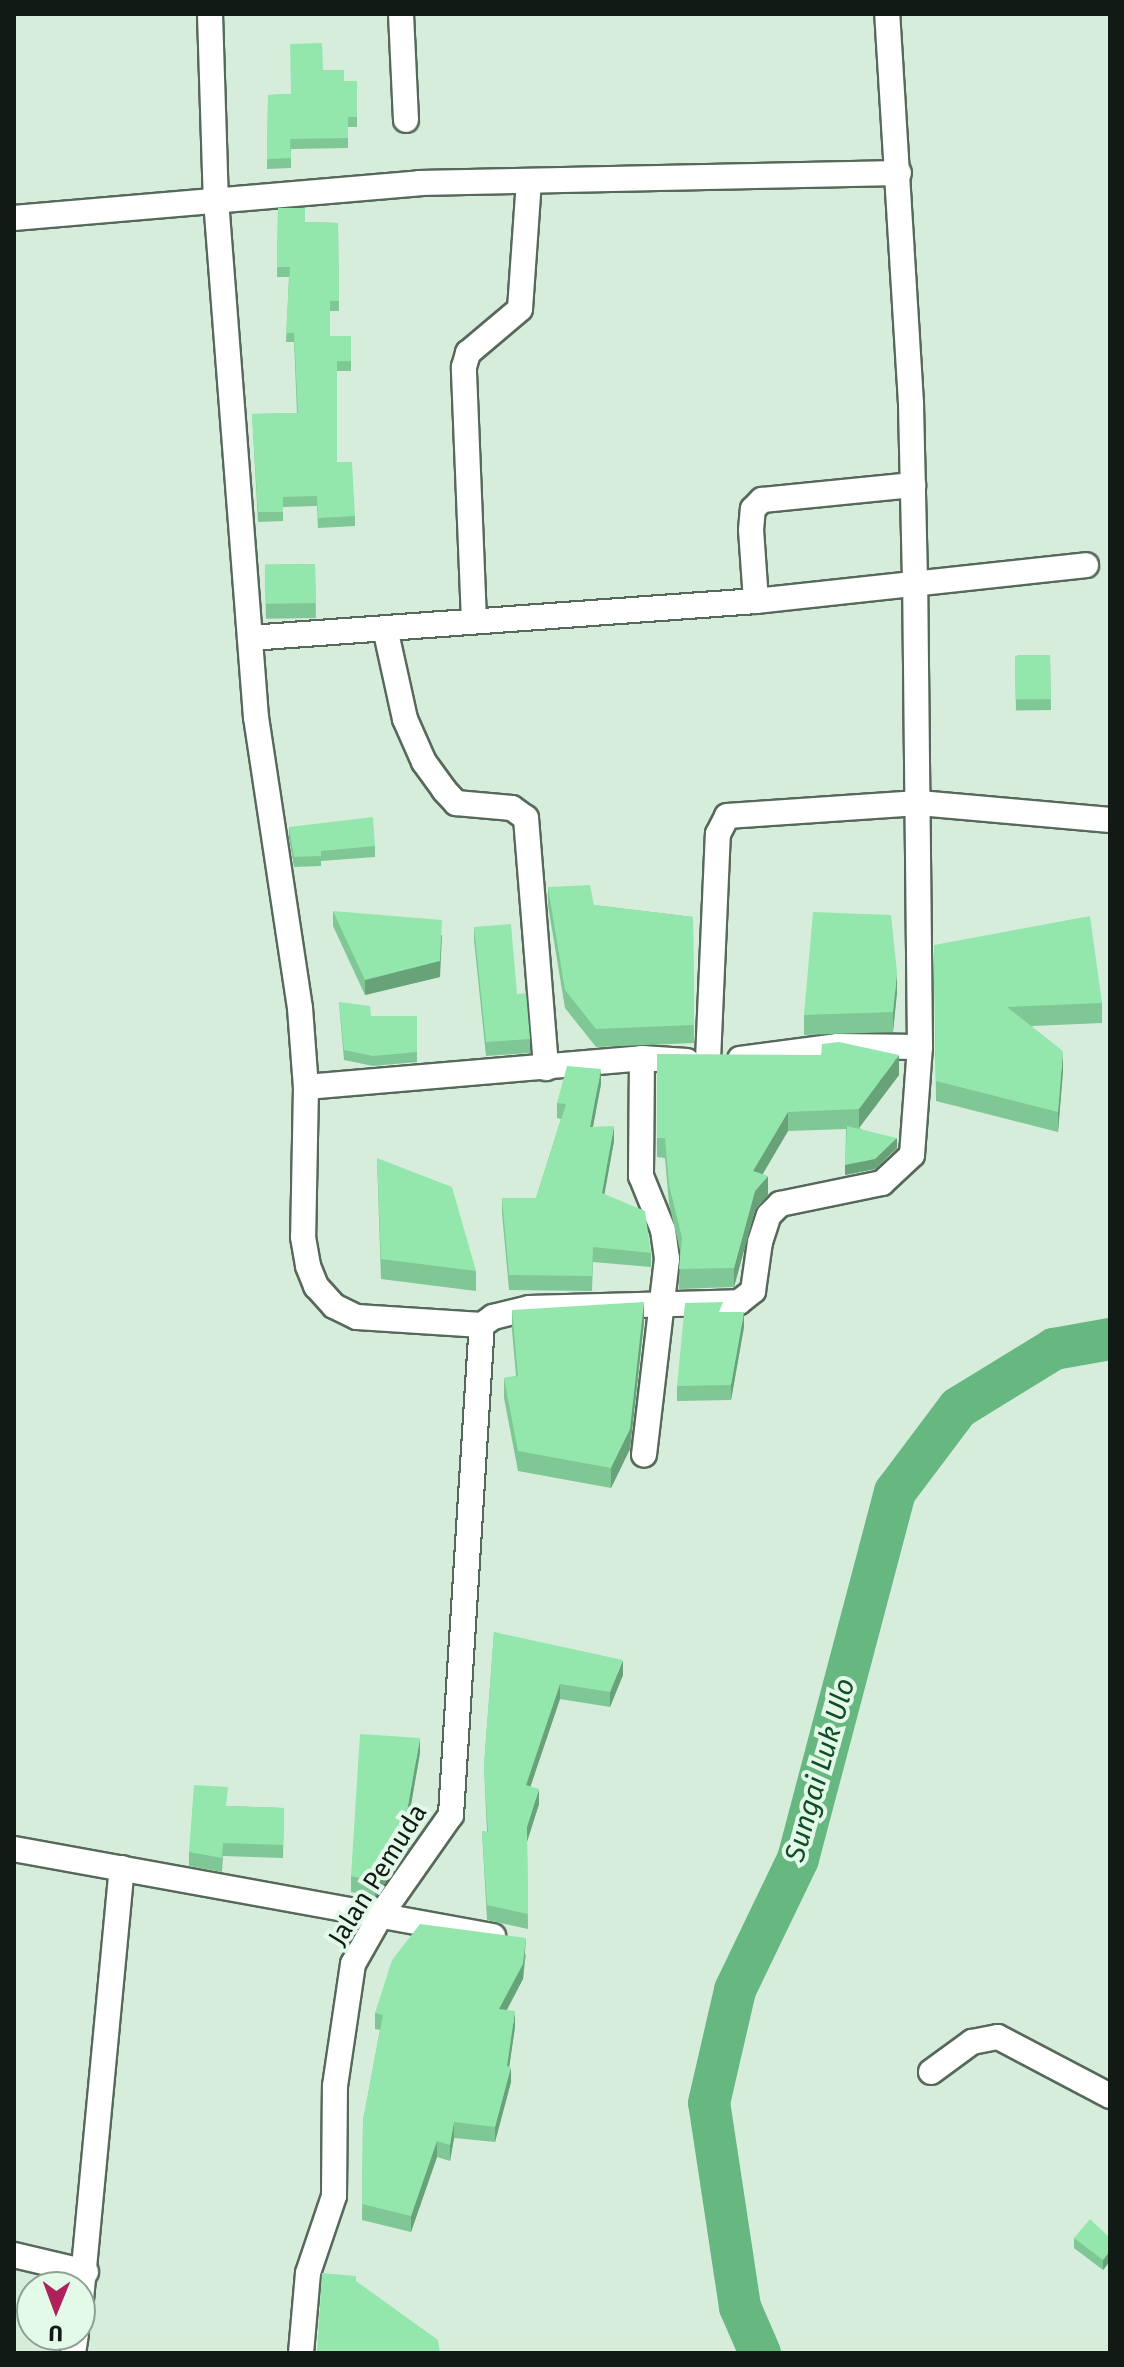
<!DOCTYPE html>
<style>
body{margin:0}
#map{position:relative;width:1124px;height:2367px;overflow:hidden;background:#d7eddc;font-family:"Fira Sans",sans-serif}
div>[style]{position:absolute}
.river>*{height:42px;margin:-21px;padding:0 21px;transform-origin:21px;border-radius:21px;background:#66b880}
.roads{filter:drop-shadow(2px 0 #56695b) drop-shadow(-2px 0 #56695b) drop-shadow(0 2px #56695b) drop-shadow(0 -2px #56695b)}
.minor>*{height:24px;margin:-12px;padding:0 12px;transform-origin:12px;border-radius:12px;background:#fff}
.wall>*{inset:0;background:#7fc794;transform-origin:0 0}
.shaded-wall>*{inset:0;background:#68a278}
.building>*{inset:0;background:#94e7ac;transform-origin:0 0}
span{translate:-50% -50%;white-space:nowrap;text-align:center;line-height:1.15;-webkit-text-stroke:8px #e4fae9;paint-order:stroke}
.street-label{font-size:26px;color:#121a15}
.water-label{font-size:28px;color:#0f4d29;font-style:italic}
.frame{position:absolute;inset:0;border:16px solid #121a15;pointer-events:none}
.north{position:absolute;left:16px;top:2271px;width:80px;height:80px;box-sizing:border-box;background:#e4fae9;border:2px solid #90a094;border-radius:50%;rotate:181deg;font-size:22px;font-weight:700;line-height:32px;text-align:center;color:#121a15}
.north::after{content:'';display:block;margin:auto;width:28px;height:36px;background:#af215a;clip-path:polygon(50% 0,100% 100%,50% 72%,0 100%)}
</style>
<div id="map">
<div class="river">
<i style="left:760px;top:2353px;width:50px;rotate:-113.5deg"></i>
<i style="left:740px;top:2307px;width:206px;rotate:-98.6deg"></i>
<i style="left:709px;top:2103px;width:116px;rotate:-77deg"></i>
<i style="left:735px;top:1990px;width:145px;rotate:-64.3deg"></i>
<i style="left:798px;top:1859px;width:380px;rotate:-75.2deg"></i>
<i style="left:895px;top:1492px;width:105px;rotate:-53.1deg"></i>
<i style="left:958px;top:1408px;width:113px;rotate:-31.6deg"></i>
<i style="left:1054px;top:1349px;width:57px;rotate:-10.1deg"></i>
</div>
<div class="roads">
<div class="minor">
<i style="left:210px;top:14px;width:186px;rotate:88.2deg"></i>
<i style="left:216px;top:200px;width:519px;rotate:85.58deg"></i>
<i style="left:256px;top:717px;width:294px;rotate:81.4deg"></i>
<i style="left:300px;top:1008px;width:79px;rotate:85.7deg"></i>
<i style="left:306px;top:1087px;width:150px;rotate:91.1deg"></i>
<i style="left:303px;top:1237px;width:29px;rotate:80deg"></i>
<i style="left:308px;top:1266px;width:22px;rotate:68deg"></i>
<i style="left:316px;top:1286px;width:27px;rotate:48deg"></i>
<i style="left:334px;top:1306px;width:25px;rotate:26deg"></i>
<i style="left:357px;top:1317px;width:125px;rotate:3.7deg"></i>
<i style="left:482px;top:1325px;width:14px;rotate:-36deg"></i>
<i style="left:493px;top:1317px;width:37px;rotate:-14deg"></i>
<i style="left:529px;top:1308px;width:210px;rotate:-1.6deg"></i>
<i style="left:739px;top:1302px;width:18px;rotate:-38deg"></i>
<i style="left:753px;top:1291px;width:49px;rotate:-81.9deg"></i>
<i style="left:760px;top:1242px;width:28px;rotate:-72deg"></i>
<i style="left:769px;top:1215px;width:16px;rotate:-45deg"></i>
<i style="left:780px;top:1204px;width:104px;rotate:-11.6deg"></i>
<i style="left:882px;top:1183px;width:41px;rotate:-43deg"></i>
<i style="left:912px;top:1155px;width:108px;rotate:-85.8deg"></i>
<i style="left:920px;top:1047px;width:466px;rotate:-90.6deg"></i>
<i style="left:915px;top:581px;width:178px;rotate:-91.3deg"></i>
<i style="left:911px;top:403px;width:390px;rotate:-93.5deg"></i>
<i style="left:401px;top:14px;width:106px;rotate:87.3deg"></i>
<i style="left:14px;top:218px;width:407px;rotate:-4.9deg"></i>
<i style="left:419px;top:183px;width:480px;rotate:-1.2deg"></i>
<i style="left:756px;top:601px;width:71px;rotate:-94deg"></i>
<i style="left:751px;top:530px;width:21px;rotate:-85deg"></i>
<i style="left:753px;top:509px;width:13px;rotate:-45deg"></i>
<i style="left:762px;top:500px;width:152px;rotate:-5.7deg"></i>
<i style="left:474px;top:621px;width:254px;rotate:-92.3deg"></i>
<i style="left:464px;top:367px;width:15px;rotate:-74deg"></i>
<i style="left:468px;top:353px;width:68px;rotate:-40.2deg"></i>
<i style="left:520px;top:309px;width:128px;rotate:-86deg"></i>
<i style="left:385px;top:628px;width:93px;rotate:77.6deg"></i>
<i style="left:405px;top:719px;width:47px;rotate:66.2deg"></i>
<i style="left:424px;top:762px;width:34px;rotate:54deg"></i>
<i style="left:444px;top:790px;width:18px;rotate:47deg"></i>
<i style="left:456px;top:803px;width:56px;rotate:5.1deg"></i>
<i style="left:512px;top:808px;width:17px;rotate:36deg"></i>
<i style="left:526px;top:818px;width:251px;rotate:85.4deg"></i>
<i style="left:250px;top:638px;width:507px;rotate:-4.18deg"></i>
<i style="left:756px;top:601px;width:332px;rotate:-6.2deg"></i>
<i style="left:642px;top:1058px;width:118px;rotate:90.5deg"></i>
<i style="left:641px;top:1176px;width:58px;rotate:67.8deg"></i>
<i style="left:663px;top:1230px;width:29px;rotate:82deg"></i>
<i style="left:667px;top:1259px;width:197px;rotate:96.7deg"></i>
<i style="left:740px;top:1059px;width:99px;rotate:-7.6deg"></i>
<i style="left:838px;top:1046px;width:82px;rotate:0.7deg"></i>
<i style="left:708px;top:1060px;width:226px;rotate:-87.5deg"></i>
<i style="left:718px;top:834px;width:20px;rotate:-63deg"></i>
<i style="left:727px;top:816px;width:192px;rotate:-3.9deg"></i>
<i style="left:919px;top:803px;width:192px;rotate:5.1deg"></i>
<i style="left:306px;top:1087px;width:337px;rotate:-4.9deg"></i>
<i style="left:642px;top:1058px;width:45px;rotate:3.8deg"></i>
<i style="left:14px;top:1849px;width:487px;rotate:10.3deg"></i>
<i style="left:931px;top:2072px;width:51px;rotate:-36.2deg"></i>
<i style="left:972px;top:2042px;width:26px;rotate:-11deg"></i>
<i style="left:998px;top:2037px;width:127px;rotate:27.8deg"></i>
<i style="left:14px;top:2255px;width:74px;rotate:13.3deg"></i>
<i style="left:80px;top:2310px;width:444px;rotate:-84.6deg"></i>
<i style="left:73px;top:2353px;width:18px;rotate:-81deg"></i>
<i style="left:301px;top:2353px;width:80px;rotate:-85deg"></i>
<i style="left:308px;top:2273px;width:81px;rotate:-71.3deg"></i>
<i style="left:334px;top:2196px;width:110px;rotate:-89.5deg"></i>
<i style="left:335px;top:2086px;width:123px;rotate:-81.6deg"></i>
<i style="left:353px;top:1964px;width:59px;rotate:-60.4deg"></i>
<i style="left:382px;top:1913px;width:120px;rotate:-54.9deg"></i>
<i style="left:451px;top:1815px;width:491px;rotate:-86.4deg"></i>
</div>
</div>
<div class="wall">
<i style="clip-path:polygon(323px 70px,344px 81px,357px 117px,357px 127px,348px 127px,348px 148px,291px 149px,291px 168px,267px 169px,268px 95px,291px 94px)"></i>
<i style="clip-path:polygon(278px 208px,305px 222px,338px 223px,339px 311px,330px 311px,330px 336px,351px 346px,351px 371px,337px 371px,337px 462px,355px 516px,355px 526px,318px 528px,317px 506px,283px 507px,283px 521px,258px 522px,252px 414px,297px 413px,294px 342px,286px 342px,289px 277px,277px 277px)"></i>
<i style="left:315px;top:564px;width:54px;height:50px;rotate:89deg"></i>
<i style="left:1050px;top:655px;width:55px;height:35px;rotate:89deg"></i>
<i style="clip-path:polygon(289px 827px,375px 846px,375px 857px,321px 861px,321px 866px,294px 867px,289px 837px)"></i>
<i style="clip-path:polygon(548px 887px,594px 905px,693px 917px,694px 1043px,596px 1047px,565px 1008px,548px 905px)"></i>
<i style="clip-path:polygon(333px 911px,440px 977px,365px 995px,333px 926px)"></i>
<i style="clip-path:polygon(474px 927px,530px 1039px,530px 1053px,486px 1056px,474px 940px)"></i>
<i style="clip-path:polygon(934px 945px,1102px 1003px,1102px 1023px,1032px 1026px,1063px 1071px,1058px 1132px,936px 1101px)"></i>
<i style="clip-path:polygon(897px 992px,893px 1032px,804px 1035px,804px 1015px)"></i>
<i style="clip-path:polygon(339px 1002px,371px 1016px,417px 1016px,417px 1062px,373px 1066px,344px 1060px)"></i>
<i style="clip-path:polygon(657px 1054px,899px 1075px,859px 1128px,897px 1148px,875px 1169px,845px 1175px,846px 1129px,788px 1131px,763px 1174px,768px 1195px,755px 1210px,734px 1287px,679px 1289px,680px 1251px,669px 1204px,665px 1158px,657px 1157px)"></i>
<i style="clip-path:polygon(601px 1084px,593px 1127px,614px 1141px,604px 1194px,651px 1253px,651px 1267px,593px 1262px,592px 1291px,509px 1290px,502px 1213px,502px 1198px,536px 1198px,561px 1119px,557px 1118px,557px 1103px)"></i>
<i style="clip-path:polygon(377px 1158px,476px 1271px,476px 1291px,381px 1279px)"></i>
<i style="clip-path:polygon(512px 1310px,644px 1322px,630px 1449px,611px 1488px,518px 1471px,504px 1398px,504px 1378px,516px 1376px,512px 1330px)"></i>
<i style="clip-path:polygon(723px 1312px,744px 1327px,731px 1400px,677px 1401px,677px 1386px)"></i>
<i style="clip-path:polygon(494px 1632px,623px 1675px,610px 1707px,560px 1699px,530px 1786px,539px 1804px,527px 1841px,528px 1929px,487px 1920px,482px 1831px,487px 1832px,484px 1766px)"></i>
<i style="clip-path:polygon(420px 1753px,407px 1828px,412px 1844px,375px 1897px,351px 1892px,351px 1876px)"></i>
<i style="clip-path:polygon(227px 1806px,284px 1808px,283px 1858px,223px 1856px,222px 1872px,189px 1866px,189px 1852px)"></i>
<i style="clip-path:polygon(526px 1954px,523px 1979px,507px 2010px,515px 2027px,509px 2067px,511px 2082px,495px 2142px,454px 2138px,450px 2161px,437px 2157px,411px 2232px,362px 2220px,363px 2121px,380px 2030px,375px 2029px,375px 2013px)"></i>
<i style="clip-path:polygon(1074px 2238px,1110px 2238px,1110px 2261px,1103px 2270px,1074px 2248px)"></i>
</div>
<div class="shaded-wall">
<i style="clip-path:polygon(442px 935px,440px 977px,365px 995px,365px 980px)"></i>
<i style="clip-path:polygon(897px 972px,897px 992px,893px 1032px,893px 1012px)"></i>
<i style="clip-path:polygon(1063px 1051px,1063px 1071px,1058px 1132px,1058px 1112px)"></i>
<i style="clip-path:polygon(899px 1055px,899px 1075px,859px 1128px,859px 1109px)"></i>
<i style="clip-path:polygon(601px 1069px,601px 1084px,590px 1142px,590px 1127px)"></i>
<i style="clip-path:polygon(788px 1112px,788px 1131px,753px 1190px,753px 1171px)"></i>
<i style="clip-path:polygon(614px 1126px,614px 1141px,602px 1208px,602px 1193px)"></i>
<i style="clip-path:polygon(897px 1138px,897px 1148px,875px 1169px,845px 1175px,845px 1165px)"></i>
<i style="clip-path:polygon(768px 1176px,768px 1195px,755px 1210px,734px 1287px,734px 1268px,755px 1191px)"></i>
<i style="clip-path:polygon(644px 1302px,644px 1322px,630px 1449px,611px 1488px,611px 1468px)"></i>
<i style="clip-path:polygon(744px 1312px,744px 1327px,731px 1400px,731px 1385px)"></i>
<i style="clip-path:polygon(623px 1660px,623px 1675px,610px 1707px,610px 1692px)"></i>
<i style="clip-path:polygon(560px 1684px,560px 1699px,526px 1800px,526px 1785px)"></i>
<i style="clip-path:polygon(420px 1738px,420px 1753px,405px 1839px,412px 1829px,412px 1844px,375px 1897px,375px 1882px,404px 1828px)"></i>
<i style="clip-path:polygon(539px 1789px,539px 1804px,527px 1842px,527px 1827px)"></i>
<i style="clip-path:polygon(526px 1938px,523px 1979px,499px 2024px,499px 2009px)"></i>
<i style="clip-path:polygon(515px 2011px,515px 2027px,507px 2082px,507px 2066px)"></i>
<i style="clip-path:polygon(511px 2067px,511px 2082px,495px 2142px,495px 2127px)"></i>
<i style="clip-path:polygon(454px 2122px,454px 2138px,450px 2161px,450px 2145px)"></i>
<i style="clip-path:polygon(437px 2141px,437px 2157px,411px 2232px,411px 2216px)"></i>
<i style="clip-path:polygon(1110px 2251px,1110px 2261px,1103px 2270px,1103px 2260px)"></i>
</div>
<div class="building">
<i style="clip-path:polygon(322px 43px,323px 70px,344px 70px,344px 81px,357px 81px,357px 117px,348px 117px,348px 138px,290px 139px,291px 158px,267px 159px,268px 95px,291px 94px,290px 44px)"></i>
<i style="clip-path:polygon(278px 208px,305px 208px,305px 222px,338px 223px,339px 301px,330px 301px,330px 336px,351px 336px,351px 361px,337px 361px,337px 462px,352px 462px,355px 516px,318px 518px,317px 496px,283px 497px,283px 512px,258px 512px,252px 414px,298px 413px,294px 333px,286px 333px,290px 267px,277px 267px)"></i>
<i style="left:315px;top:564px;width:39px;height:50px;rotate:89deg"></i>
<i style="left:1050px;top:655px;width:44px;height:35px;rotate:89deg"></i>
<i style="clip-path:polygon(373px 817px,375px 846px,321px 851px,321px 856px,294px 857px,289px 827px)"></i>
<i style="clip-path:polygon(590px 885px,594px 905px,693px 917px,694px 1025px,596px 1029px,565px 990px,548px 887px)"></i>
<i style="clip-path:polygon(333px 911px,442px 920px,440px 961px,365px 980px)"></i>
<i style="clip-path:polygon(813px 912px,891px 915px,897px 972px,893px 1012px,804px 1015px)"></i>
<i style="clip-path:polygon(1090px 916px,1102px 1003px,1007px 1007px,1063px 1051px,1058px 1112px,936px 1081px,934px 945px)"></i>
<i style="clip-path:polygon(511px 924px,517px 994px,526px 993px,530px 1039px,486px 1042px,474px 927px)"></i>
<i style="clip-path:polygon(339px 1002px,370px 1006px,371px 1016px,417px 1016px,417px 1052px,373px 1056px,344px 1050px)"></i>
<i style="clip-path:polygon(839px 1042px,899px 1055px,859px 1109px,788px 1112px,753px 1171px,768px 1176px,755px 1191px,734px 1268px,679px 1269px,682px 1238px,669px 1185px,665px 1138px,657px 1138px,657px 1054px,821px 1055px,822px 1044px)"></i>
<i style="clip-path:polygon(567px 1066px,601px 1069px,590px 1127px,614px 1126px,602px 1193px,645px 1211px,651px 1253px,593px 1247px,592px 1276px,509px 1275px,502px 1198px,536px 1198px,566px 1104px,557px 1103px)"></i>
<i style="clip-path:polygon(847px 1126px,897px 1138px,875px 1159px,845px 1165px)"></i>
<i style="clip-path:polygon(377px 1158px,452px 1187px,476px 1271px,381px 1259px)"></i>
<i style="clip-path:polygon(644px 1302px,630px 1429px,611px 1468px,518px 1451px,504px 1378px,518px 1376px,512px 1310px)"></i>
<i style="clip-path:polygon(723px 1302px,719px 1312px,744px 1312px,731px 1385px,677px 1386px,685px 1303px)"></i>
<i style="clip-path:polygon(494px 1632px,623px 1660px,610px 1692px,560px 1684px,526px 1785px,539px 1789px,527px 1827px,528px 1914px,487px 1905px,482px 1831px,488px 1832px,484px 1766px)"></i>
<i style="clip-path:polygon(360px 1734px,420px 1738px,404px 1828px,412px 1829px,375px 1882px,351px 1876px)"></i>
<i style="clip-path:polygon(194px 1785px,228px 1787px,226px 1806px,284px 1808px,283px 1845px,223px 1843px,222px 1858px,189px 1852px)"></i>
<i style="clip-path:polygon(420px 1924px,526px 1938px,523px 1964px,499px 2009px,515px 2011px,507px 2066px,511px 2067px,495px 2127px,454px 2122px,450px 2145px,437px 2141px,411px 2216px,362px 2204px,363px 2121px,383px 2015px,375px 2013px,392px 1960px)"></i>
<i style="clip-path:polygon(1090px 2219px,1110px 2238px,1110px 2251px,1103px 2260px,1074px 2238px)"></i>
<i style="clip-path:polygon(322px 2273px,356px 2276px,356px 2281px,438px 2340px,440px 2353px,317px 2353px)"></i>
</div>
<div class="street-label">
<span style="left:378px;top:1875px;rotate:-58deg">Jalan Pemuda</span>
</div>
<div class="water-label">
<span style="left:820px;top:1770px;rotate:-74deg">Sungai Luk Ulo</span>
</div>
<div class="frame"></div>
<div class="north">U</div>
</div>
